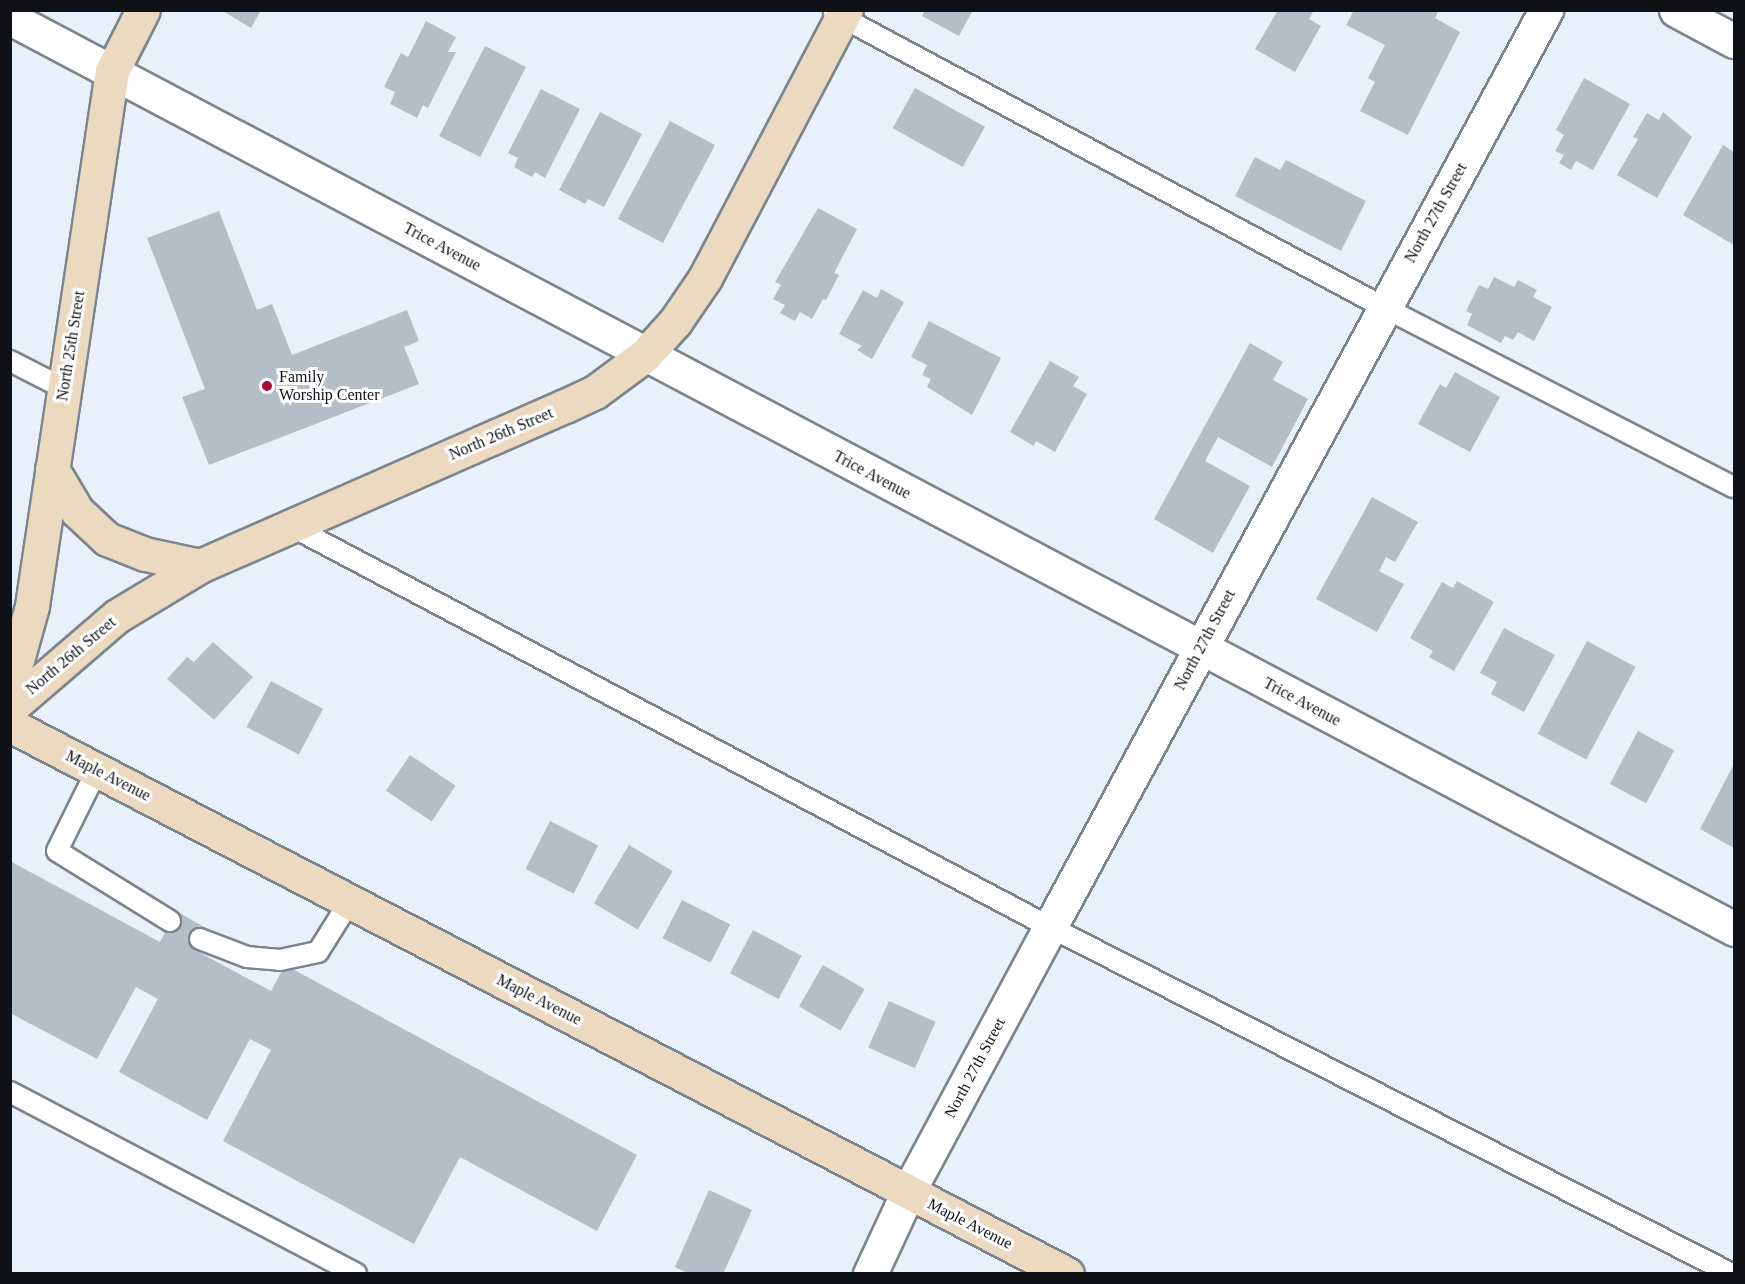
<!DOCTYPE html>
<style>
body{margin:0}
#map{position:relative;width:1745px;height:1284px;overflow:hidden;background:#e8f1fb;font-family:Georgia,serif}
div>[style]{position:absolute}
.building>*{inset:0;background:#b5bdc6;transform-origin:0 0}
.roads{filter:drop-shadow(2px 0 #7c848d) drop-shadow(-2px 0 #7c848d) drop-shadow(0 2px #7c848d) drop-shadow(0 -2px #7c848d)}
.lane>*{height:20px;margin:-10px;padding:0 10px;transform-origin:10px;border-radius:10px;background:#fff}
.street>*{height:33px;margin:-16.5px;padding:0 16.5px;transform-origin:16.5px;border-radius:16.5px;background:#fff}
.secondary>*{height:33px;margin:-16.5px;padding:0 16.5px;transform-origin:16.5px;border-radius:16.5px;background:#ebd9c0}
.dots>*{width:16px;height:16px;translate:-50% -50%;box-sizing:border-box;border:3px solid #fff;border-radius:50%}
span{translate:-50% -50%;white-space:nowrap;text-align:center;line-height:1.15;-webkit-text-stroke:6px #fff;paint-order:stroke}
.street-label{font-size:16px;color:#0f1115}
.poi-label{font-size:16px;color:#0f1115}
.left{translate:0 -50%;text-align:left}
.frame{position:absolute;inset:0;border:12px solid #0f1115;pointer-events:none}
</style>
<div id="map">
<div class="building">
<i style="clip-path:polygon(221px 10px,261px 10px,251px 28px)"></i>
<i style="clip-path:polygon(925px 10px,973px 10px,959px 36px,922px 16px)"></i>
<i style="clip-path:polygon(1278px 10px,1314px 10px,1309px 19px,1321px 26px,1295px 72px,1255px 49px)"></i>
<i style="clip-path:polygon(1354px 10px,1439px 10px,1435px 18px,1460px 32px,1408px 135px,1360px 111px,1375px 82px,1368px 78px,1385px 45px,1346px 25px)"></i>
<i style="clip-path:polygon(426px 21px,456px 37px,448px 52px,456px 52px,428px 108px,423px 105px,417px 118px,390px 104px,395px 92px,384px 87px,401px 53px,408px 57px)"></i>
<i style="left:485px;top:46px;width:46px;height:101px;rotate:27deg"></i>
<i style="clip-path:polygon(1584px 78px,1630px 104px,1593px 170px,1576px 161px,1571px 170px,1559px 163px,1564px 155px,1555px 151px,1564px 135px,1556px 130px)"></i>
<i style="left:915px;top:88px;width:80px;height:46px;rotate:29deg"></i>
<i style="clip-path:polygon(541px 89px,580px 109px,545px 178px,535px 172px,532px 177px,514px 167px,518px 158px,508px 153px)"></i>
<i style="clip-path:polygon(600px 112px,642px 134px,604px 207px,588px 199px,585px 204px,559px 190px)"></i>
<i style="clip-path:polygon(1663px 112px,1692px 137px,1657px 198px,1617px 175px,1638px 139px,1633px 137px,1647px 113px,1659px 120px)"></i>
<i style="left:670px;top:121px;width:51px;height:111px;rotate:28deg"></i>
<i style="clip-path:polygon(1723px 145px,1734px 152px,1734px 245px,1683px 215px)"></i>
<i style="clip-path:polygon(1255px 157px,1280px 170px,1286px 160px,1366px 201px,1341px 251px,1235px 196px)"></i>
<i style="clip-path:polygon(818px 208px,857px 229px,834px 273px,839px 275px,826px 300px,823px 299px,812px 319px,800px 312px,795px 321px,780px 313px,785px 305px,773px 299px,781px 285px,775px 282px)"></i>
<i style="clip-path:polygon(219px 211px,257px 310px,272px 304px,292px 355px,407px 310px,419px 341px,404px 347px,419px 384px,209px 465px,182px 397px,205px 389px,147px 238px)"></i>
<i style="clip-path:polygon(1494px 277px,1514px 287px,1518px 280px,1537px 290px,1533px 297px,1552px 307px,1534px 341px,1518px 332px,1513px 340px,1505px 336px,1501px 343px,1467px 325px,1472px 314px,1466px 311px,1479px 285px,1488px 289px)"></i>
<i style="clip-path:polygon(881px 289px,904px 302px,872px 359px,857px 350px,862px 346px,839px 334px,863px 290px,877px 298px)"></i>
<i style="clip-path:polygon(929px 321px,1001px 358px,972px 415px,927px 387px,931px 379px,922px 375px,927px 365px,911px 357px)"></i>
<i style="clip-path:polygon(1250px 343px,1283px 362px,1273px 380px,1308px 399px,1272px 467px,1218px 437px,1205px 461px,1250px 486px,1213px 553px,1154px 519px)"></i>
<i style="clip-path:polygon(1050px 361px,1079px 377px,1073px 386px,1087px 394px,1055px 452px,1036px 441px,1034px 446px,1010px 432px)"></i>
<i style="clip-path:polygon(1455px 372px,1500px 397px,1470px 452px,1418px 424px,1440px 384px,1446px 388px)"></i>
<i style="clip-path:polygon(1372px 497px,1418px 522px,1395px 562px,1386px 557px,1379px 571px,1404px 584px,1377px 632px,1316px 599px)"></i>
<i style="clip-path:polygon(1457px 581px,1494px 602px,1454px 671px,1429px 657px,1433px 651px,1410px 638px,1442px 582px,1453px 588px)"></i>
<i style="clip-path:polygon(1504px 628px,1555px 655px,1524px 712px,1491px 694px,1497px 682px,1480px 673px)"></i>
<i style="left:1587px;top:641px;width:55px;height:105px;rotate:28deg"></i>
<i style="clip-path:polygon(213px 642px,253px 677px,214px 720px,167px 679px,187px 657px,194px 662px)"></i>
<i style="left:271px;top:681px;width:59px;height:52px;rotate:28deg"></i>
<i style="left:1638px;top:731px;width:41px;height:60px;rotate:28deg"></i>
<i style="left:410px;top:755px;width:55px;height:43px;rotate:34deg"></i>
<i style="clip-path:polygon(1734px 764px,1734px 848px,1700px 829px)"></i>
<i style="left:550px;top:821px;width:54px;height:54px;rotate:27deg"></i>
<i style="left:629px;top:845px;width:51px;height:68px;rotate:31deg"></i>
<i style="clip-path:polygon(10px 861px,160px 942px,176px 911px,206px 928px,195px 950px,271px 991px,285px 965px,637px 1155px,597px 1231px,460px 1157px,414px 1244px,223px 1141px,271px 1050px,250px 1039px,207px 1120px,119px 1072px,158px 999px,136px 987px,97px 1059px,10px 1013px)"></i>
<i style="left:682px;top:900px;width:54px;height:43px;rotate:27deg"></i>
<i style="left:753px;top:930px;width:55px;height:49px;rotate:28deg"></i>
<i style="left:823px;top:965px;width:48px;height:48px;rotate:30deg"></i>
<i style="left:889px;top:1001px;width:51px;height:51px;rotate:24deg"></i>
<i style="clip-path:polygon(709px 1190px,752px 1210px,723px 1274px,689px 1274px,675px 1267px)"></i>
</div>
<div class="roads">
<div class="lane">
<i style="left:834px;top:13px;width:625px;rotate:28.16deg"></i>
<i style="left:1385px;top:308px;width:392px;rotate:27.2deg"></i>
<i style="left:10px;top:361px;width:62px;rotate:27deg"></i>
<i style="left:289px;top:525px;width:861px;rotate:27.85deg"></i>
<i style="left:1050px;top:927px;width:765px;rotate:26.97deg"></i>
<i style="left:97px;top:770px;width:90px;rotate:116.3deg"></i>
<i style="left:57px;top:851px;width:133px;rotate:31.8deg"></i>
<i style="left:200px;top:939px;width:50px;rotate:21deg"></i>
<i style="left:247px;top:957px;width:33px;rotate:5deg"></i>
<i style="left:280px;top:960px;width:39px;rotate:-12deg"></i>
<i style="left:318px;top:952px;width:60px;rotate:-57.9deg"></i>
<i style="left:10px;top:1092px;width:391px;rotate:27.7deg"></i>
</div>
<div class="street">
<i style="left:1676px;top:10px;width:66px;rotate:28.1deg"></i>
<i style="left:10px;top:18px;width:1950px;rotate:27.85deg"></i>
<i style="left:870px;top:1274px;width:90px;rotate:-65.1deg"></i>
<i style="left:908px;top:1192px;width:301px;rotate:-61.8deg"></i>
<i style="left:1050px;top:927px;width:1043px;rotate:-61.59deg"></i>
</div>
<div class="secondary">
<i style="left:52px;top:469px;width:49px;rotate:59.2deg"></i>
<i style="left:77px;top:511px;width:41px;rotate:43deg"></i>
<i style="left:107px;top:539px;width:41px;rotate:21.5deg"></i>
<i style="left:145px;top:554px;width:56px;rotate:12.3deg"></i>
<i style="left:10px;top:685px;width:82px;rotate:-74.4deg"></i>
<i style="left:32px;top:606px;width:541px;rotate:-81.5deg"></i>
<i style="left:112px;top:71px;width:68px;rotate:-63.1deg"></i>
<i style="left:10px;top:708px;width:141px;rotate:-40.7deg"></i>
<i style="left:117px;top:616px;width:97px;rotate:-31.1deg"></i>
<i style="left:200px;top:566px;width:399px;rotate:-23.7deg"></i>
<i style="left:565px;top:406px;width:33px;rotate:-25deg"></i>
<i style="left:595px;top:392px;width:62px;rotate:-36.5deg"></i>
<i style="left:645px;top:355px;width:45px;rotate:-47.7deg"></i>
<i style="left:675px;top:322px;width:53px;rotate:-55.7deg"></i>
<i style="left:705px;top:278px;width:303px;rotate:-62.3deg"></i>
<i style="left:10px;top:725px;width:1191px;rotate:27.45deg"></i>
</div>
</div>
<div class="dots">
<i style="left:267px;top:386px;background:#a60c34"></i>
</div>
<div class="street-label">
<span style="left:1436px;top:213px;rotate:-61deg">North 27th Street</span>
<span style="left:442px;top:247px;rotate:28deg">Trice Avenue</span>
<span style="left:71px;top:346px;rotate:-81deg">North 25th Street</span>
<span style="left:501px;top:434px;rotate:-23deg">North 26th Street</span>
<span style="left:872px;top:475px;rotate:28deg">Trice Avenue</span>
<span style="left:1205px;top:640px;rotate:-62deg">North 27th Street</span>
<span style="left:71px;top:656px;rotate:-40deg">North 26th Street</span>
<span style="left:1302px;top:702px;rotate:28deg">Trice Avenue</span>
<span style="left:108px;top:776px;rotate:27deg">Maple Avenue</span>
<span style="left:539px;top:1000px;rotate:27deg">Maple Avenue</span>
<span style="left:975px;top:1068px;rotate:-62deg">North 27th Street</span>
<span style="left:970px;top:1224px;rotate:27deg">Maple Avenue</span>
</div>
<div class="poi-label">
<span class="left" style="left:279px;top:386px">Family<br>Worship Center</span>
</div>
<div class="frame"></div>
</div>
